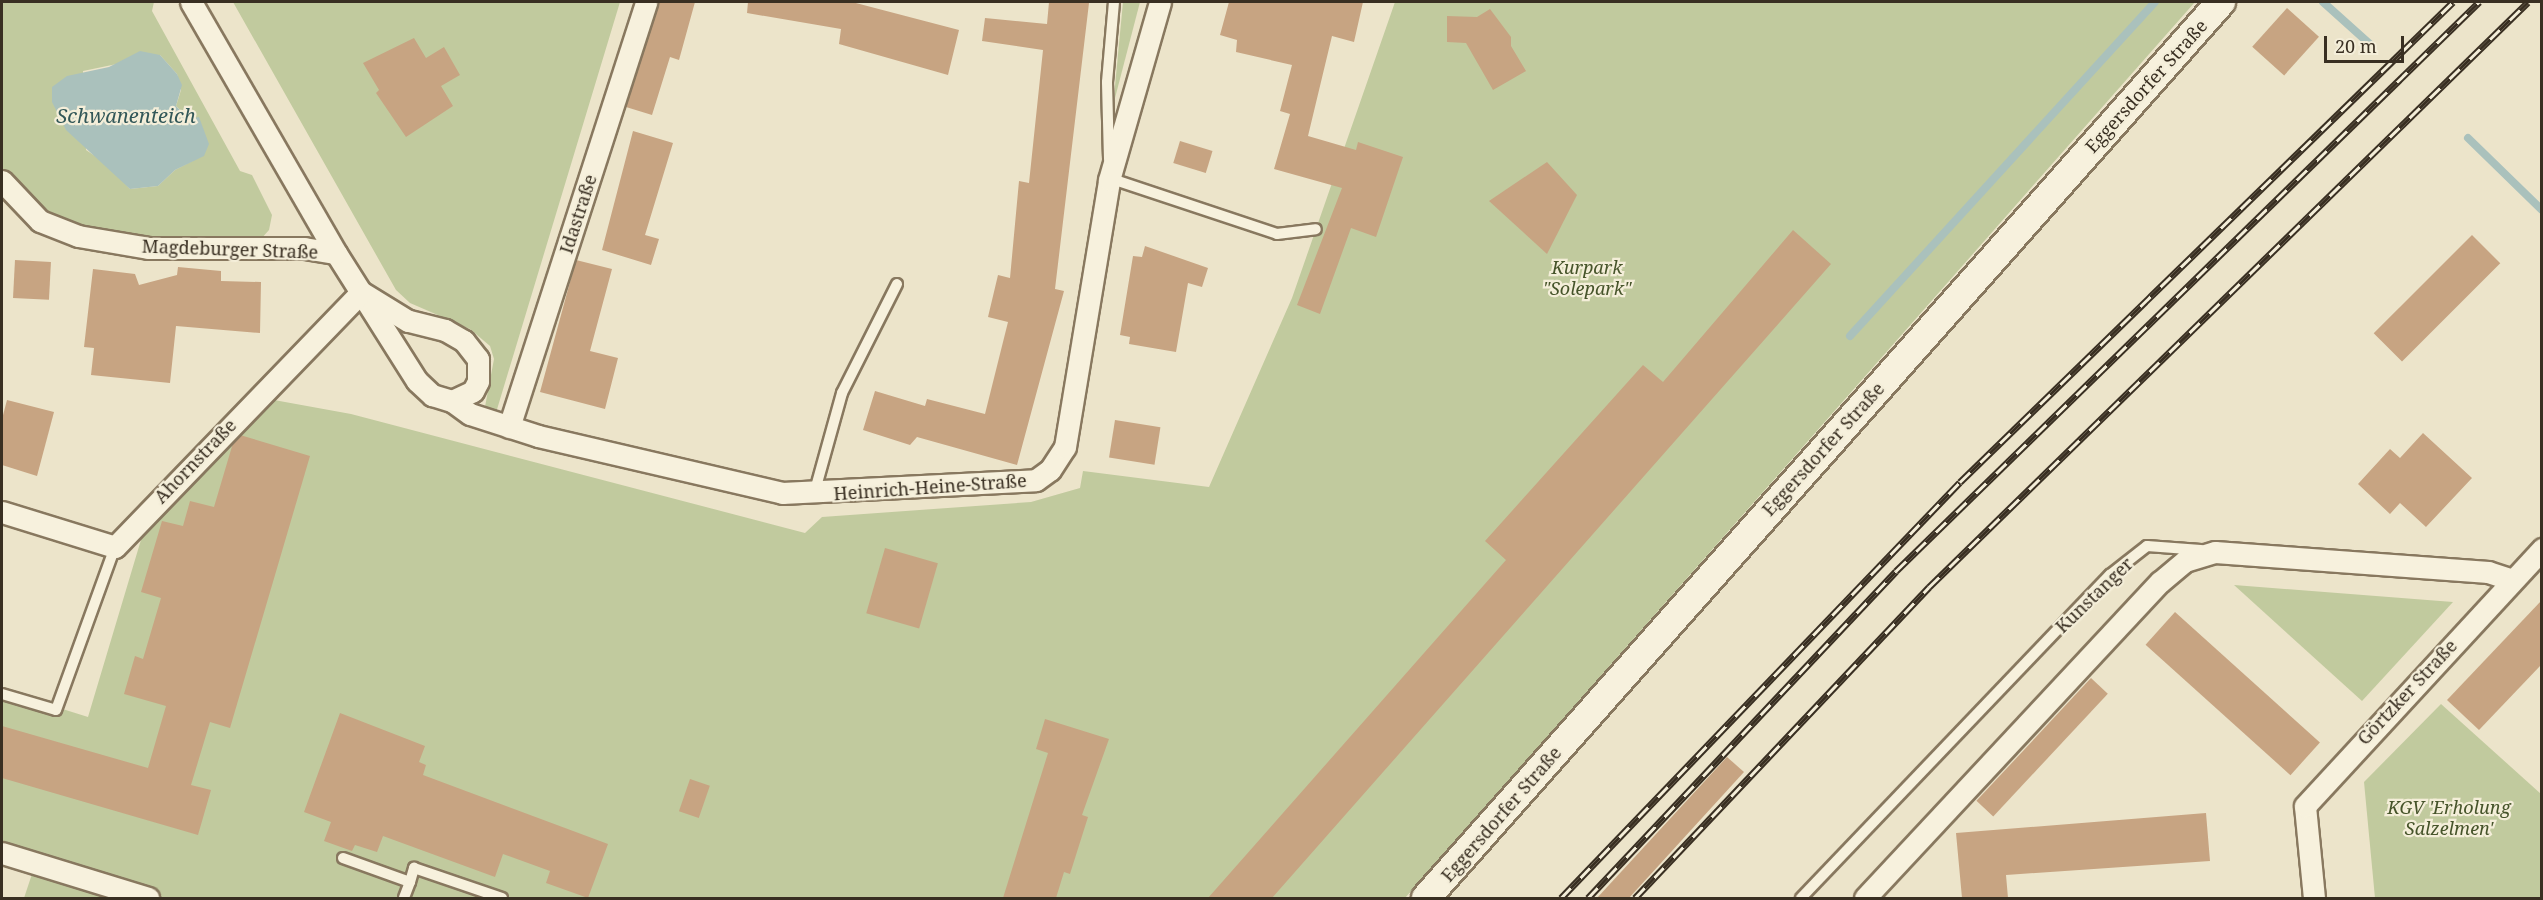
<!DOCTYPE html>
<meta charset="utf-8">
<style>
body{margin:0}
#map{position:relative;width:2543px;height:900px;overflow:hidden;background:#ece4ca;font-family:"Noto Serif",serif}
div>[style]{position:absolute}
.green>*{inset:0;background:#c1ca9e}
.water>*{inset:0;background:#aac1bc}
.stream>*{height:8px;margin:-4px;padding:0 4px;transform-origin:4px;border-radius:4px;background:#aac1bc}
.building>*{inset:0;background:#c7a482;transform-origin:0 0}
.roads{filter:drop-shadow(2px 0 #88785f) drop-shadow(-2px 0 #88785f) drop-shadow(0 2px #88785f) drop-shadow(0 -2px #88785f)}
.lane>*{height:10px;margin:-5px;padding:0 5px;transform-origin:5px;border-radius:5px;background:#f7f1dd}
.street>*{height:21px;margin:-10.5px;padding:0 10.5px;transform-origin:10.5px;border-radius:10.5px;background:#f7f1dd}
.secondary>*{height:28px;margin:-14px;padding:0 14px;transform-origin:14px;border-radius:14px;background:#f7f1dd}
.rail>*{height:7px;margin-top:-3.5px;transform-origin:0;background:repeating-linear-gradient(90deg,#f4eed9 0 14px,#392f22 0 28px);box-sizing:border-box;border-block:2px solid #392f22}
span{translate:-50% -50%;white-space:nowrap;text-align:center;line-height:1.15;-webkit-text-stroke:4.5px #f4eed9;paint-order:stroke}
.street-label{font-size:18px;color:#392f22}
.park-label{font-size:18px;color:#46542a;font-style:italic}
.water-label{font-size:20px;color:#325758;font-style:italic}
.frame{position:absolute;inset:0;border:3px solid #392f22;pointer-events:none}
.scale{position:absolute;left:2324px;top:36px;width:80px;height:27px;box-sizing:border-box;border:3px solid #392f22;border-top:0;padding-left:8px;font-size:18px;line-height:21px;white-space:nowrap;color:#392f22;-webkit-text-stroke:4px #f4eed9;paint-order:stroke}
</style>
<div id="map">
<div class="green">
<i style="clip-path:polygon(evenodd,2px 2px,154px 2px,152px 11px,240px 171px,252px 175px,272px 215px,269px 230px,260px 240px,138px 239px,56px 223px,2px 171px,2px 2px,160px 55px,177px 74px,181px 90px,176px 106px,190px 119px,199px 118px,204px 155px,175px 170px,158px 186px,130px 189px,110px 166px,86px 150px,83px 71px,160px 55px)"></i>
<i style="clip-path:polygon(233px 2px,620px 2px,495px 416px,484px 412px,494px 359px,490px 346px,470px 329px,410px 303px,396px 290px)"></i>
<i style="clip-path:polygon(1123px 2px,1140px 2px,1115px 98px,1115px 86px)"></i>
<i style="clip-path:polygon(1395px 2px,2195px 2px,1405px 898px,24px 898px,37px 859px,2px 849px,2px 690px,88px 717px,152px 503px,263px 398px,351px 414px,805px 533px,822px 517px,1031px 502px,1080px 488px,1083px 471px,1209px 487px,1292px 298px)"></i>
<i style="clip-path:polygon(2234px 585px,2453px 602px,2362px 701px)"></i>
<i style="clip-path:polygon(2441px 704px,2541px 794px,2541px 898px,2375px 898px,2364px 782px)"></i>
</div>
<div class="water">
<i style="clip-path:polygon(140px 51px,160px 55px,177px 74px,182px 85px,176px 106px,189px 119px,199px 117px,209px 144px,204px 156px,175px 170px,158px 186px,130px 189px,66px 130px,52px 102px,52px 87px,67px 76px,109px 67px)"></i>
</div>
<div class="stream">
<i style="left:2323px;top:2px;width:64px;rotate:41.9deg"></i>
<i style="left:2468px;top:138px;width:103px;rotate:44.2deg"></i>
<i style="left:1850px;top:336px;width:452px;rotate:-47.6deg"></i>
</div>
<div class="building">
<i style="clip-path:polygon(658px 2px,695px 2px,679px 60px,670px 57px,652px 115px,626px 107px)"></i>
<i style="clip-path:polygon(748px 2px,852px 2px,959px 30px,948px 75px,839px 44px,841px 29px,747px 13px)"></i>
<i style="clip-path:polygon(1049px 2px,1089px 3px,1055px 289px,1064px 291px,1017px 465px,917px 437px,910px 445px,863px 430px,875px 391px,925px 406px,927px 399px,985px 414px,1008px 322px,988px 317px,998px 275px,1010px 278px,1019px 181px,1029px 183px,1043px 50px,982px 41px,985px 18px,1047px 24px)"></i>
<i style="clip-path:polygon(1229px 2px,1363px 2px,1354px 42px,1332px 36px,1308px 136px,1356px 150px,1358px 142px,1403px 157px,1376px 237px,1351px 228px,1320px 314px,1297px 305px,1342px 188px,1274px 169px,1290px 114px,1280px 111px,1292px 65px,1236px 52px,1237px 40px,1220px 35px)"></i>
<i style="left:2287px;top:8px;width:43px;height:52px;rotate:42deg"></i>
<i style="clip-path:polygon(1490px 9px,1511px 37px,1511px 46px,1526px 71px,1493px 90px,1466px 43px,1447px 42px,1447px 16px,1477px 17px)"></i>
<i style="clip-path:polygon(414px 38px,426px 58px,444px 47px,460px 75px,441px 86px,453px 106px,406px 137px,376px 93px,379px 90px,363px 63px)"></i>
<i style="clip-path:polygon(633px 131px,673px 143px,645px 235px,659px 239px,651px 265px,602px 250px)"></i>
<i style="left:1180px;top:141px;width:34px;height:23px;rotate:17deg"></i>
<i style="clip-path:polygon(1547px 162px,1577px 195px,1547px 254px,1489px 201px)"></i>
<i style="clip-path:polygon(1793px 230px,1831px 264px,1809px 289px,1272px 898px,1208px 898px,1506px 560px,1485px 541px,1643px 365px,1663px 382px)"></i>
<i style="left:2472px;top:235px;width:40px;height:139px;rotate:45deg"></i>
<i style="clip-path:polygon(1145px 246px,1208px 268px,1202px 287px,1188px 283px,1176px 352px,1129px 344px,1130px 337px,1120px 335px,1133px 256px,1142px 257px)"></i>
<i style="left:15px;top:260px;width:36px;height:38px;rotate:3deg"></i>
<i style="clip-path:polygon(576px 260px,612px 269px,590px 351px,618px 358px,605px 409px,540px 392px)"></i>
<i style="clip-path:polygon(178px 267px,221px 271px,221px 281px,261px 282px,260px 333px,176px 326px,170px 383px,91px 375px,94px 348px,84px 347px,93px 269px,135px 274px,139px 285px,177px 275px)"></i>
<i style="clip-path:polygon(7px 400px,54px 412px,37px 476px,2px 465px,2px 419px)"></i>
<i style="left:1115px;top:420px;width:46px;height:38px;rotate:9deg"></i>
<i style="clip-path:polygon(2423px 433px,2472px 478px,2426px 527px,2400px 503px,2390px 514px,2358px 484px,2390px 449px,2400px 458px)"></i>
<i style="clip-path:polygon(240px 435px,310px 456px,230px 728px,210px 722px,191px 785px,211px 790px,198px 835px,2px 778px,2px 726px,148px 768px,166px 706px,124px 694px,135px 656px,143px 659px,161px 598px,141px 592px,162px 521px,183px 526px,190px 501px,214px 507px,233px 443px)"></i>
<i style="left:885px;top:548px;width:55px;height:68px;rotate:16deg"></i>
<i style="clip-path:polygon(2541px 601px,2541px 665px,2479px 730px,2447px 700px)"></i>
<i style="left:2175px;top:612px;width:195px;height:44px;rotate:42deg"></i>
<i style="left:2091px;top:678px;width:23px;height:168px;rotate:43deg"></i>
<i style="clip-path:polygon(340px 713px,425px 746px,419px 762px,426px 765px,423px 775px,608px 844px,588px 898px,546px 883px,550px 871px,503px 854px,495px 877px,383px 836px,377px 852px,355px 845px,352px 851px,324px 841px,331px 822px,304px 812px)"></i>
<i style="clip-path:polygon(1045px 719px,1109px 739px,1082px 815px,1088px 817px,1070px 874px,1064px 872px,1056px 898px,1003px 898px,1048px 753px,1036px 749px)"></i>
<i style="clip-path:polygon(1727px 757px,1744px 772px,1629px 898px,1597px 898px)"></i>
<i style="left:690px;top:779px;width:21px;height:34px;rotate:19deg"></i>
<i style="clip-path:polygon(2206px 813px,2210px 861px,2006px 875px,2008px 898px,1962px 898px,1956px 833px)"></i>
</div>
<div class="roads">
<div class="lane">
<i style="left:1109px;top:159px;width:77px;rotate:-91.5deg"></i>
<i style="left:1107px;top:82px;width:80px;rotate:-85deg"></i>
<i style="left:1109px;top:178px;width:177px;rotate:18.4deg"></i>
<i style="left:1277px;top:234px;width:39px;rotate:-7deg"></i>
<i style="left:814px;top:494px;width:105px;rotate:-74.5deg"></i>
<i style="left:842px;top:393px;width:122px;rotate:-63.2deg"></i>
<i style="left:2px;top:694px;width:56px;rotate:16.5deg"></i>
<i style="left:56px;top:710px;width:173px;rotate:-70.1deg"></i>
<i style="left:343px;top:858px;width:71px;rotate:19.7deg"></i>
<i style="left:410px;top:882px;width:17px;rotate:111deg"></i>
<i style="left:410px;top:882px;width:15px;rotate:-74deg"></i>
<i style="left:414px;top:868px;width:93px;rotate:18.8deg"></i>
<i style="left:1801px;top:898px;width:447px;rotate:-46.3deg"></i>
<i style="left:2110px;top:575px;width:47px;rotate:-38.1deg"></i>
<i style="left:2147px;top:546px;width:54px;rotate:4.2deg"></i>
</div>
<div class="street">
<i style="left:191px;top:2px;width:290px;rotate:60deg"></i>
<i style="left:336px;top:253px;width:151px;rotate:57.7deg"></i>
<i style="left:417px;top:381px;width:21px;rotate:43deg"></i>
<i style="left:432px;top:395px;width:21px;rotate:17deg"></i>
<i style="left:452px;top:401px;width:23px;rotate:-25deg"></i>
<i style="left:473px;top:391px;width:11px;rotate:-63deg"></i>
<i style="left:478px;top:381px;width:22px;rotate:-90deg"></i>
<i style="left:478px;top:359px;width:23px;rotate:-128deg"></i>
<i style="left:464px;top:341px;width:22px;rotate:-150deg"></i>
<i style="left:445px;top:330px;width:38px;rotate:-166deg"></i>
<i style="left:408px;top:321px;width:55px;rotate:-148.3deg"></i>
<i style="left:2px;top:181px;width:55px;rotate:46.5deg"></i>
<i style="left:40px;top:221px;width:41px;rotate:21.5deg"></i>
<i style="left:78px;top:236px;width:71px;rotate:9.7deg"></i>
<i style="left:148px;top:248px;width:156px"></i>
<i style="left:304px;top:248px;width:32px;rotate:9deg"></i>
<i style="left:452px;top:401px;width:22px;rotate:36deg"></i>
<i style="left:470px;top:414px;width:71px;rotate:17.9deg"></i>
<i style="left:538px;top:436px;width:251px;rotate:13.1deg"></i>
<i style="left:782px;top:493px;width:254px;rotate:-2.9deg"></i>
<i style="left:1036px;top:480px;width:17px;rotate:-36deg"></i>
<i style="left:1050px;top:470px;width:27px;rotate:-57deg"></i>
<i style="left:1065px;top:447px;width:271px;rotate:-80.6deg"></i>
<i style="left:1109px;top:180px;width:185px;rotate:-74deg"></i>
<i style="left:509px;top:427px;width:447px;rotate:-72.1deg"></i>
<i style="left:2px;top:512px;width:118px;rotate:17.2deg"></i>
<i style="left:115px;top:547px;width:354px;rotate:-46deg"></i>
<i style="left:2px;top:853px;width:153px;rotate:17.1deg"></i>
<i style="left:1865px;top:898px;width:432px;rotate:-47deg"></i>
<i style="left:2160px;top:582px;width:33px;rotate:-40deg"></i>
<i style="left:2185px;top:561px;width:31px;rotate:-17deg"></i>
<i style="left:2215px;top:552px;width:274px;rotate:4.2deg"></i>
<i style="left:2488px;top:572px;width:25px;rotate:18deg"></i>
<i style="left:2314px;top:898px;width:92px;rotate:-95.6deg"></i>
<i style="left:2305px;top:806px;width:350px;rotate:-47.3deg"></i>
</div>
<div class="secondary">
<i style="left:1426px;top:898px;width:1198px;rotate:-48.42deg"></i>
</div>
</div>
<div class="rail">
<i style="left:1561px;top:898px;width:576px;rotate:-46.19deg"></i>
<i style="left:1960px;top:482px;width:688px;rotate:-44.23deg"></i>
<i style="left:1588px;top:898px;width:449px;rotate:-46.7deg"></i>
<i style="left:1896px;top:571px;width:815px;rotate:-44.3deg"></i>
<i style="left:1635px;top:898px;width:428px;rotate:-46.6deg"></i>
<i style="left:1929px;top:587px;width:837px;rotate:-44.32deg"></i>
</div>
<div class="street-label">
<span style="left:2146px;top:86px;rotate:-48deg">Eggersdorfer Straße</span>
<span style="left:578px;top:214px;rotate:-72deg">Idastraße</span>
<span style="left:230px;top:249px;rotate:2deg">Magdeburger Straße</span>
<span style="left:1823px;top:449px;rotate:-48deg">Eggersdorfer Straße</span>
<span style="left:195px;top:461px;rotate:-46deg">Ahornstraße</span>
<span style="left:930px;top:487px;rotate:-4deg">Heinrich-Heine-Straße</span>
<span style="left:2094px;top:595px;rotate:-44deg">Kunstanger</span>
<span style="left:2407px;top:692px;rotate:-47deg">Görtzker Straße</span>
<span style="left:1501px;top:814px;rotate:-49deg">Eggersdorfer Straße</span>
</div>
<div class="park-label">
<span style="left:1587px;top:278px">Kurpark<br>"Solepark"</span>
<span style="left:2449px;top:818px">KGV 'Erholung<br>Salzelmen'</span>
</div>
<div class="water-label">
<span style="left:126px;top:115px">Schwanenteich</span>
</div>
<div class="frame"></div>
<div class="scale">20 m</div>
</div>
